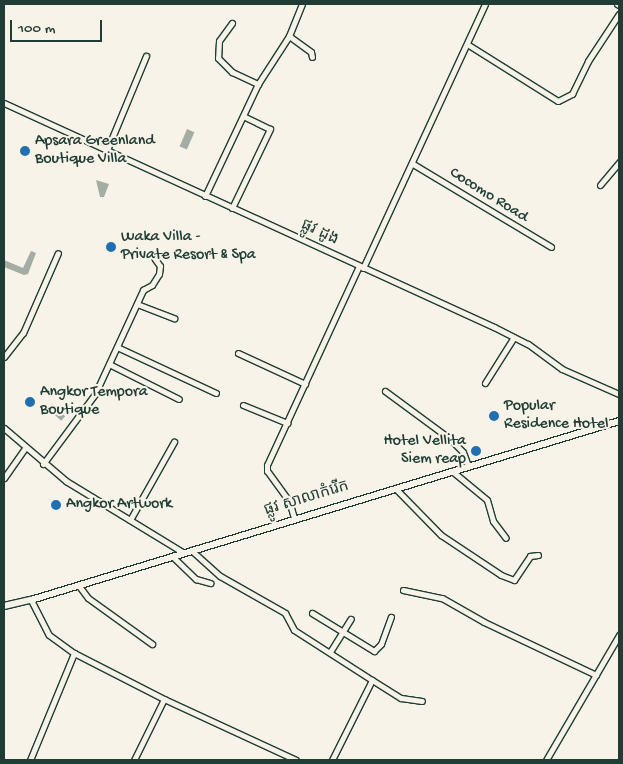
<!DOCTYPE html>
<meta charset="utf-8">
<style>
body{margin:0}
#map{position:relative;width:623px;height:764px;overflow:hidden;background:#f7f3e8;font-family:"Gochi Hand","Noto Sans Khmer",sans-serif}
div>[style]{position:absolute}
.water>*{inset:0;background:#a4ada3;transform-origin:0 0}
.roads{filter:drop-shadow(1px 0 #1f3d34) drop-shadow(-1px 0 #1f3d34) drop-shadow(0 1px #1f3d34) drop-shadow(0 -1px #1f3d34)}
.minor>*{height:5px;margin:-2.5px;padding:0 2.5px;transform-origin:2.5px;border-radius:2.5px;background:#f7f3e8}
.tertiary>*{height:6px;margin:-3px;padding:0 3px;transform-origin:3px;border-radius:3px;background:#f7f3e8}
.dots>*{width:14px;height:14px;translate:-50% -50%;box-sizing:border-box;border:2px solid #f7f3e8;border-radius:50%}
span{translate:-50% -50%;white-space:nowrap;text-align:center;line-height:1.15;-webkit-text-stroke:4px #f7f3e8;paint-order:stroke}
.poi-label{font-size:16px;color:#1f3d34}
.left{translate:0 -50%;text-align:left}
.right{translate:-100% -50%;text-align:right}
.street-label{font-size:16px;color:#1f3d34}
.frame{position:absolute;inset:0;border:5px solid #1f3d34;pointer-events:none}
.scale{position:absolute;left:10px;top:20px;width:92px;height:22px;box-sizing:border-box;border:2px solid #1f3d34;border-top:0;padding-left:6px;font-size:15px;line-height:18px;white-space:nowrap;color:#1f3d34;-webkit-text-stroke:4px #f7f3e8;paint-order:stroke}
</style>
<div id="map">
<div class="water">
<i style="left:187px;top:129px;width:8px;height:19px;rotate:23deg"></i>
<i style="clip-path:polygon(96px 180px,109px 184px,104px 197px,100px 197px)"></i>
<i style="clip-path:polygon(31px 251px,36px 253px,28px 274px,24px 275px,4px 267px,4px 260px,23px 268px)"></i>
<i style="left:52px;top:404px;width:18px;height:6px;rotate:43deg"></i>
</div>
<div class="roads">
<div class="minor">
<i style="left:617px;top:4px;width:2px;rotate:27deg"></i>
<i style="left:232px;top:23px;width:22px;rotate:126deg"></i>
<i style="left:219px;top:41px;width:17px;rotate:93deg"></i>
<i style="left:218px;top:58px;width:20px;rotate:45deg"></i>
<i style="left:232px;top:72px;width:29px;rotate:25deg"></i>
<i style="left:289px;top:36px;width:27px;rotate:36deg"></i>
<i style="left:311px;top:52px;width:5px;rotate:79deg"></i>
<i style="left:467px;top:44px;width:107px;rotate:32.1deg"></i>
<i style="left:558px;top:101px;width:16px;rotate:-27deg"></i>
<i style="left:572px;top:94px;width:37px;rotate:-64deg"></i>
<i style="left:588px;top:61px;width:56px;rotate:-56.6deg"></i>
<i style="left:4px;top:103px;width:539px;rotate:24.57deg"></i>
<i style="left:494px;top:327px;width:38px;rotate:27deg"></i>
<i style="left:528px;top:344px;width:42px;rotate:36.3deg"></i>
<i style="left:562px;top:369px;width:62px;rotate:23.7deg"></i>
<i style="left:243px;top:116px;width:28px;rotate:26deg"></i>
<i style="left:107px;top:150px;width:102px;rotate:-67.5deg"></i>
<i style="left:413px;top:164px;width:161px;rotate:31deg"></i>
<i style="left:600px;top:185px;width:30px;rotate:-50deg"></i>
<i style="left:205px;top:196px;width:124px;rotate:-64.7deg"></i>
<i style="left:258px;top:84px;width:57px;rotate:-57.1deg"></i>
<i style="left:289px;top:36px;width:35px;rotate:-68deg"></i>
<i style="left:232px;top:208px;width:88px;rotate:-64.3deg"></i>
<i style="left:363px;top:268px;width:291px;rotate:-65.2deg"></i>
<i style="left:137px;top:304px;width:40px;rotate:21deg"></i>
<i style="left:117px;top:347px;width:109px;rotate:24.9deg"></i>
<i style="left:238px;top:353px;width:74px;rotate:24.8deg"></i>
<i style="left:4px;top:357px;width:31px;rotate:-52deg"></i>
<i style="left:23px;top:333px;width:87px;rotate:-66.4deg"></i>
<i style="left:109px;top:364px;width:78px;rotate:26.6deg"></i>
<i style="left:485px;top:383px;width:54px;rotate:-57.8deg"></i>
<i style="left:385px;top:391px;width:81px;rotate:36.4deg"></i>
<i style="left:450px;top:439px;width:18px;rotate:45deg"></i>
<i style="left:463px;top:452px;width:15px;rotate:70deg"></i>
<i style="left:243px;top:405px;width:48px;rotate:22.2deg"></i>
<i style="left:4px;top:428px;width:82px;rotate:40.5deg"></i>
<i style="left:66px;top:481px;width:138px;rotate:31.4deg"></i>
<i style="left:43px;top:464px;width:87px;rotate:-53.4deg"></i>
<i style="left:95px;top:394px;width:115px;rotate:-65.2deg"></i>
<i style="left:143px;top:290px;width:10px;rotate:-29deg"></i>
<i style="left:152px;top:285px;width:13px;rotate:-58deg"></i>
<i style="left:159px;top:274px;width:8px;rotate:-83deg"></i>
<i style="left:160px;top:266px;width:9px;rotate:-126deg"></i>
<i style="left:452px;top:471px;width:45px;rotate:39.6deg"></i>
<i style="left:487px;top:500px;width:22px;rotate:74deg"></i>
<i style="left:493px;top:521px;width:21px;rotate:53deg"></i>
<i style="left:4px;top:478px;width:35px;rotate:-55deg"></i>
<i style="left:395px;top:488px;width:66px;rotate:45.6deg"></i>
<i style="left:441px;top:535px;width:72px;rotate:33.7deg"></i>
<i style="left:501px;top:575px;width:14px;rotate:21deg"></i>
<i style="left:514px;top:580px;width:29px;rotate:-56deg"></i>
<i style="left:530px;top:556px;width:8px;rotate:-7deg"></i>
<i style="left:294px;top:518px;width:18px;rotate:-106deg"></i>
<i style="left:289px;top:501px;width:37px;rotate:-126deg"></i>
<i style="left:267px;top:471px;width:6px;rotate:-90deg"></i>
<i style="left:267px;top:465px;width:219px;rotate:-65.2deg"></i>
<i style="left:130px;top:520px;width:90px;rotate:-60.6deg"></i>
<i style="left:191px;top:550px;width:39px;rotate:42deg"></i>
<i style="left:220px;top:576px;width:75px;rotate:29.6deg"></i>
<i style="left:285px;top:613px;width:19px;rotate:62deg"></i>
<i style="left:294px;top:630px;width:93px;rotate:32.7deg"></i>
<i style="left:372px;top:680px;width:89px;rotate:116.6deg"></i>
<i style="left:173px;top:557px;width:32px;rotate:44deg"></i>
<i style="left:196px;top:579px;width:15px;rotate:16deg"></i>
<i style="left:79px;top:586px;width:15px;rotate:53deg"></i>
<i style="left:88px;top:598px;width:79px;rotate:35.7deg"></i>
<i style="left:403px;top:590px;width:40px;rotate:12deg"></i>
<i style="left:442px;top:598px;width:48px;rotate:29.7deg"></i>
<i style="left:484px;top:622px;width:124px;rotate:25.3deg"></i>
<i style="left:31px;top:600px;width:39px;rotate:63deg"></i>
<i style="left:49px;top:635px;width:31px;rotate:36deg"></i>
<i style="left:74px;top:653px;width:101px;rotate:27.1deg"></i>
<i style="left:164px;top:699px;width:145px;rotate:24.8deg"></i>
<i style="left:312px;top:613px;width:73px;rotate:31.5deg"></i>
<i style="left:374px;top:651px;width:10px;rotate:-45deg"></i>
<i style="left:381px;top:644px;width:29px;rotate:-70deg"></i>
<i style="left:330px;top:652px;width:39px;rotate:-58deg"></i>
<i style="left:372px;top:680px;width:34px;rotate:32deg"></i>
<i style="left:401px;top:698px;width:21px;rotate:8deg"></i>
<i style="left:30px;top:760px;width:116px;rotate:-67.6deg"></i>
<i style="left:134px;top:760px;width:68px;rotate:-63.8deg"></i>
<i style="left:546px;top:760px;width:145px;rotate:-59.7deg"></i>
</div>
<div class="tertiary">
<i style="left:4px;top:606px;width:28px;rotate:-13deg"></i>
<i style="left:31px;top:600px;width:615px;rotate:-16.93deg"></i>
</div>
</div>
<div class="dots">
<i style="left:25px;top:151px;background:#1f6fb2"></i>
<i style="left:111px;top:247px;background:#1f6fb2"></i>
<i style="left:30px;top:402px;background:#1f6fb2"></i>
<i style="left:494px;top:416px;background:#1f6fb2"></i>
<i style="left:476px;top:451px;background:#1f6fb2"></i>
<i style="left:56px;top:505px;background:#1f6fb2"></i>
</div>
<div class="poi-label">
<span class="left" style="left:35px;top:151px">Apsara Greenland<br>Boutique Villa</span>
<span class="left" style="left:121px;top:247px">Waka Villa -<br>Private Resort &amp; Spa</span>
<span class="left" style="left:40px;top:402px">Angkor Tempora<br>Boutique</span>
<span class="left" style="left:504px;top:416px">Popular<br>Residence Hotel</span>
<span class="right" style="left:466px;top:451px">Hotel Vellita<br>Siem reap</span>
<span class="left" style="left:66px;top:505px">Angkor Artwork</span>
</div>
<div class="street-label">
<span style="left:488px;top:196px;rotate:32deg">Cocomo Road</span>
<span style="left:319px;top:234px;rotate:25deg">ផ្លូវ ដូង</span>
<span style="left:307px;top:500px;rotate:-17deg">ផ្លូវ សាលាកំរើក</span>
</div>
<div class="frame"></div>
<div class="scale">100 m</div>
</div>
